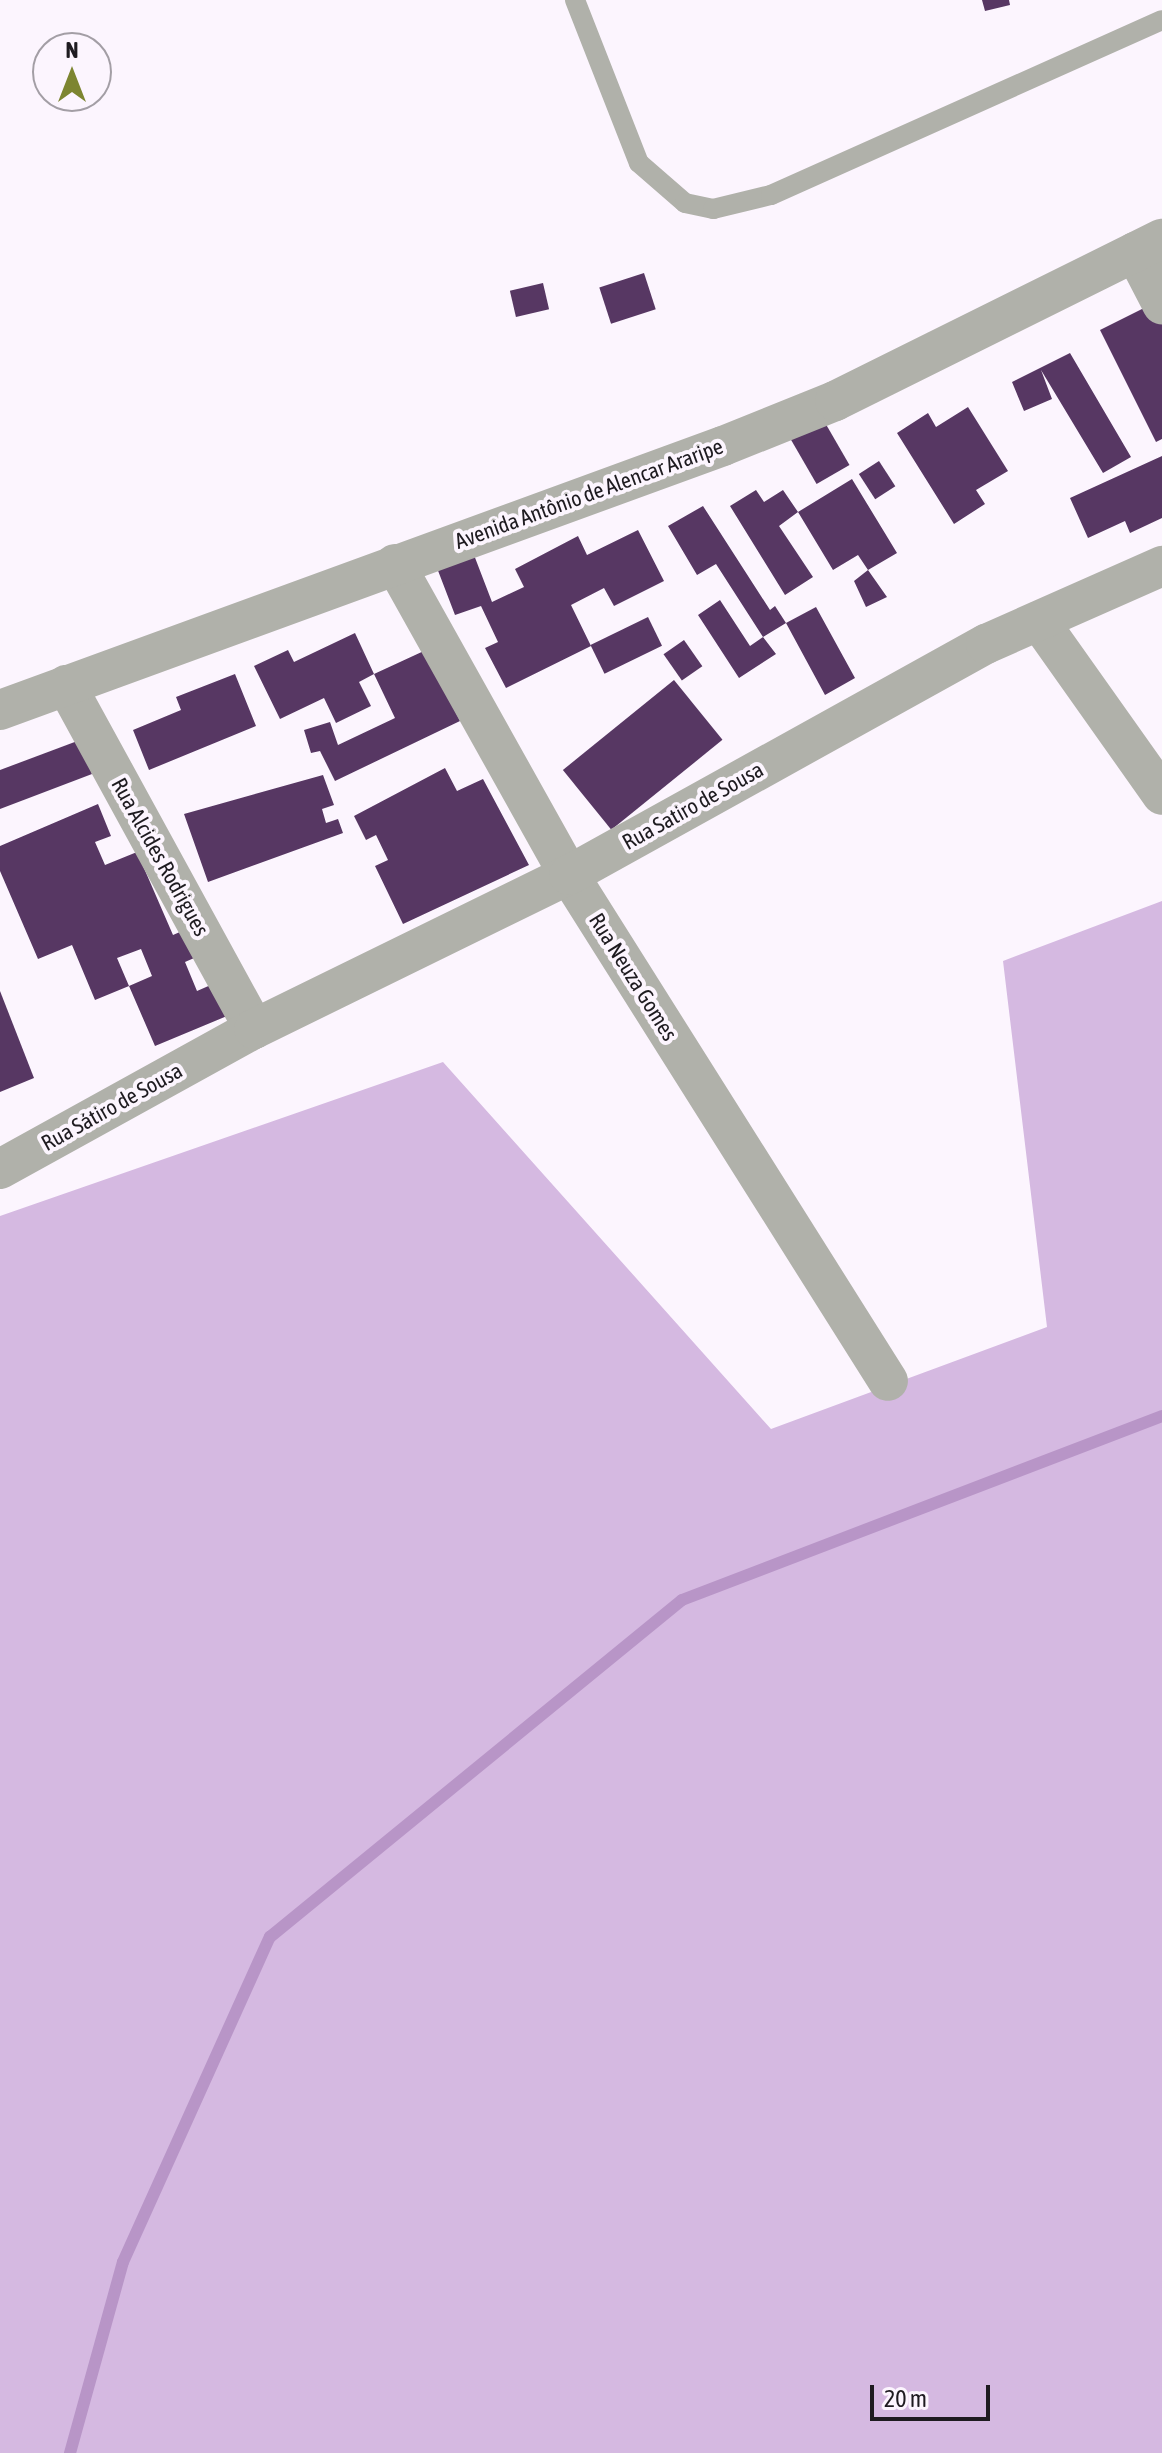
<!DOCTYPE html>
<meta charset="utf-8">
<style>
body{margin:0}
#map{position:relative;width:1162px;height:2453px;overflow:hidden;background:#fcf5fe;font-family:"Asap Condensed",sans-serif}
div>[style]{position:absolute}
.green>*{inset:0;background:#d5b9e1}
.stream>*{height:12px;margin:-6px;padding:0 6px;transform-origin:6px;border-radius:6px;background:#b895c7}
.building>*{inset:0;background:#573763;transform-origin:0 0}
.lane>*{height:20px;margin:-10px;padding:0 10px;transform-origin:10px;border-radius:10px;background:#b0b1aa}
.street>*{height:40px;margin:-20px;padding:0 20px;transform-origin:20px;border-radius:20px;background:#b0b1aa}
span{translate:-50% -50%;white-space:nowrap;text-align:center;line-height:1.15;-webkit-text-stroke:8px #fcf5fe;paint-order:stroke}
.street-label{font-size:22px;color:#1e1b20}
.north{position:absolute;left:32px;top:32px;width:80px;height:80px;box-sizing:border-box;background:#fcf5fe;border:2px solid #a39ea5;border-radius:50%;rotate:0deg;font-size:22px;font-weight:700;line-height:32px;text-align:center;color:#1e1b20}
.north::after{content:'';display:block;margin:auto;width:28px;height:36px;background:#7d8531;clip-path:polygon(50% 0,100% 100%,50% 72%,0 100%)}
.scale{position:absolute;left:870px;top:2385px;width:120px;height:36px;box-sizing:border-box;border:4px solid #1e1b20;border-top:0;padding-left:10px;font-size:24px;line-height:28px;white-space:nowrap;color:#1e1b20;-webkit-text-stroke:6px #fcf5fe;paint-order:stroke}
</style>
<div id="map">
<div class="green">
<i style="clip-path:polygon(1162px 901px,1162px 2453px,0 2453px,0 1216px,443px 1062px,771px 1429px,1047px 1327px,1003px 961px)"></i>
</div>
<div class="stream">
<i style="left:70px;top:2453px;width:198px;rotate:-74.5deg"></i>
<i style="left:123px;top:2262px;width:357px;rotate:-65.7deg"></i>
<i style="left:270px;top:1937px;width:532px;rotate:-39.28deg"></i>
<i style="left:682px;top:1600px;width:514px;rotate:-20.97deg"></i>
</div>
<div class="building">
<i style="clip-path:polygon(982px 0,1009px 0,1010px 5px,985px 11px)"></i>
<i style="left:644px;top:273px;width:38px;height:47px;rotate:72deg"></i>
<i style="left:543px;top:283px;width:27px;height:34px;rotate:77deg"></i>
<i style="clip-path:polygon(1162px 299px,1162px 439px,1156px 442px,1100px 330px)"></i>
<i style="clip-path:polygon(1070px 353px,1131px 457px,1103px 473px,1041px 370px,1052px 399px,1024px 411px,1012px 382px)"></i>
<i style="clip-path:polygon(968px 407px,1008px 471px,976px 490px,985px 504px,954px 524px,897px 433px,928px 413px,936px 427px)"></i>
<i style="left:820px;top:414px;width:59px;height:38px;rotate:60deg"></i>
<i style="clip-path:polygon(1162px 456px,1162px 518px,1130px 533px,1125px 521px,1088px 538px,1070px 498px)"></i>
<i style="left:879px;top:461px;width:30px;height:24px;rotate:57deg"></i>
<i style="clip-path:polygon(852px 479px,897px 553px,868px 570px,887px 597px,866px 607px,854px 581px,868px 570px,858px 555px,833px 570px,798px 512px)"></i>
<i style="clip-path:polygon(756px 490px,764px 502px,783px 490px,798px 512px,779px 526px,813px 577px,785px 595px,730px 506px)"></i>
<i style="clip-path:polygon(703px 506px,770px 610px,775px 606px,786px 623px,816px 607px,855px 678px,825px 695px,786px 623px,763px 637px,716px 564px,697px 575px,668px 526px)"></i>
<i style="clip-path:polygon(638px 530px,664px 581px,614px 606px,604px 588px,571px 605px,591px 646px,506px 688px,485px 648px,498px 642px,481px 606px,455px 615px,437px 568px,474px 555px,492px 602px,524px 587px,515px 569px,578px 536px,587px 555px)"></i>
<i style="clip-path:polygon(720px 600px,750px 646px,763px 637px,776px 654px,739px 678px,698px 615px)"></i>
<i style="left:648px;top:617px;width:32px;height:64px;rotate:64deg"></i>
<i style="clip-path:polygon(355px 633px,374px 674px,426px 650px,460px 721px,335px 781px,320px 751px,311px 753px,304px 730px,330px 722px,338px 745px,395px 718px,374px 674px,359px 682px,371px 706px,336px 723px,324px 698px,280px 719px,254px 666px,288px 650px,294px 662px)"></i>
<i style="left:684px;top:640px;width:32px;height:25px;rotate:55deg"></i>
<i style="clip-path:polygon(235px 674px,256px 726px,149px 770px,133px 730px,181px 710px,176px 697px)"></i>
<i style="left:674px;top:680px;width:77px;height:143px;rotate:51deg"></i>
<i style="clip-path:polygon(80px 740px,92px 774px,0 809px,0 770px)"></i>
<i style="clip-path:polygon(445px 768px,457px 791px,483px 779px,529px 865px,403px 924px,375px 866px,388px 860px,376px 835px,366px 840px,354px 816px)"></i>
<i style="clip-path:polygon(323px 775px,334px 805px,322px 809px,326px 823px,338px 819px,343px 833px,208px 882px,184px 814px)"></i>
<i style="clip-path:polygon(98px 804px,111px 836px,95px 842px,105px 865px,137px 852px,173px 935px,189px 928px,201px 955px,185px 962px,197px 991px,213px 984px,227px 1016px,155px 1046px,129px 986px,152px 976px,141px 949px,117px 958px,129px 986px,95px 1000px,72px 945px,38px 959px,0 871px,0 846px)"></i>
<i style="clip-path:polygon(0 991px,34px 1078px,0 1092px)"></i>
</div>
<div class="lane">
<i style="left:575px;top:0;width:175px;rotate:68.6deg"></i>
<i style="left:639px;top:163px;width:61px;rotate:41deg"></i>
<i style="left:685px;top:203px;width:29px;rotate:12deg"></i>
<i style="left:713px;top:209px;width:60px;rotate:-13.6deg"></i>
<i style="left:771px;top:195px;width:428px;rotate:-24.1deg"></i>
</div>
<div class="street">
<i style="left:1135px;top:252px;width:59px;rotate:62.6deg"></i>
<i style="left:395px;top:564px;width:356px;rotate:60.8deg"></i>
<i style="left:569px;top:875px;width:598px;rotate:57.77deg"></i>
<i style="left:1039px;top:621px;width:213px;rotate:54.7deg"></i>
<i style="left:66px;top:685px;width:392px;rotate:61.3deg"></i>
<i style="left:0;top:710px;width:770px;rotate:-20.06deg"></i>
<i style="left:723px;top:446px;width:121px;rotate:-21.9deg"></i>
<i style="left:835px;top:401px;width:365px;rotate:-26.4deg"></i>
<i style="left:0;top:1169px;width:290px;rotate:-28.9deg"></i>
<i style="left:254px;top:1029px;width:351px;rotate:-26.1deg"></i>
<i style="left:569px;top:875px;width:477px;rotate:-29deg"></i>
<i style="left:986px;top:644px;width:193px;rotate:-23.9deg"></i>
</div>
<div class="street-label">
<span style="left:589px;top:494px;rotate:-20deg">Avenida Antônio de Alencar Araripe</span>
<span style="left:693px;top:806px;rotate:-29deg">Rua Satiro de Sousa</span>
<span style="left:160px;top:857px;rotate:61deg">Rua Alcides Rodrigues</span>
<span style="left:633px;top:977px;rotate:58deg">Rua Neuza Gomes</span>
<span style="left:112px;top:1107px;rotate:-29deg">Rua Sátiro de Sousa</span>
</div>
<div class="north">N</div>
<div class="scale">20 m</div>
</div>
